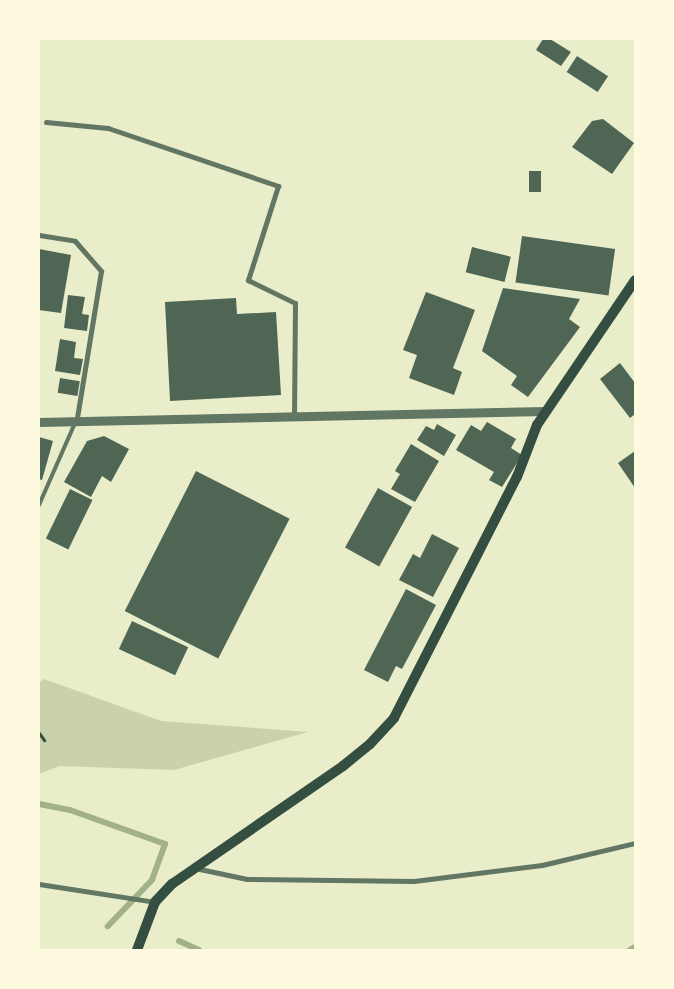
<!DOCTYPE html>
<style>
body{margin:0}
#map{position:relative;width:674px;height:989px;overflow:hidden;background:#e9edc9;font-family:"Source Sans 3",sans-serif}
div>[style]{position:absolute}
.green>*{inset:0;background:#cad2ad}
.stream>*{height:6px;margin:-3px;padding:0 3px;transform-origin:3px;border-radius:3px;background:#a3b18a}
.building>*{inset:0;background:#4f6655;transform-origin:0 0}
.path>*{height:3px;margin:-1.5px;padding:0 1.5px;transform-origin:1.5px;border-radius:1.5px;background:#344e41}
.service>*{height:4px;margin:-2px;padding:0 2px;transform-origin:2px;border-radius:2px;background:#617663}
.minor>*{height:5px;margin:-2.5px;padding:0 2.5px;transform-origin:2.5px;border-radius:2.5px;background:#617663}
.tertiary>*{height:9px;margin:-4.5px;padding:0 4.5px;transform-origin:4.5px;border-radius:4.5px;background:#617663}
.secondary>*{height:10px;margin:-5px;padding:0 5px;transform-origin:5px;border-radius:5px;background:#344e41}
span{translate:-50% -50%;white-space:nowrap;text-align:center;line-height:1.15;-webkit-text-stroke:5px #fefae0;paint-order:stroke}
.frame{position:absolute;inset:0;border:40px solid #fefae0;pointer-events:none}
</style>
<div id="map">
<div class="green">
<i style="clip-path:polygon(44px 679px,161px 721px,308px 732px,174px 770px,59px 766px,39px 774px,39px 683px)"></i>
</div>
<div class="stream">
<i style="left:39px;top:804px;width:32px;rotate:11deg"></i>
<i style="left:70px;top:810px;width:101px;rotate:19.7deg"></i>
<i style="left:165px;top:844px;width:38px;rotate:110deg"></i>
<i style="left:152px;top:880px;width:64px;rotate:133.7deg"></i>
<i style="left:179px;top:941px;width:22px;rotate:24deg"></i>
<i style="left:630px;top:950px;width:6px;rotate:-31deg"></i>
</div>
<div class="building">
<i style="clip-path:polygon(543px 39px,550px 39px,571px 52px,561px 66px,536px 50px)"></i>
<i style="left:577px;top:56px;width:37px;height:19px;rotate:33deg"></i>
<i style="clip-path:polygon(603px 119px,634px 143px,612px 174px,572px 147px,592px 121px)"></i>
<i style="left:529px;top:171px;width:12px;height:21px"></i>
<i style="left:522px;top:236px;width:94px;height:47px;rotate:8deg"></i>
<i style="left:472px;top:247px;width:40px;height:26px;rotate:14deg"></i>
<i style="clip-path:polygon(39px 249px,71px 255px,61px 313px,39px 310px)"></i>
<i style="clip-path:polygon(503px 288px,580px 299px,569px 319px,580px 327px,528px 397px,511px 385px,517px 376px,482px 351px)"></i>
<i style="clip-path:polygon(426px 292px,475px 310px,453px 368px,462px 372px,454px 395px,409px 378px,417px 355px,403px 350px)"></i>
<i style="clip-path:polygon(68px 295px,85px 297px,82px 314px,89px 315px,87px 331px,64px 328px)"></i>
<i style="clip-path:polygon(236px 298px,237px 314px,276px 312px,281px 395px,170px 401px,165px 302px)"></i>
<i style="clip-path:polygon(60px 339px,76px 342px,74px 358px,83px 359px,80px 375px,55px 371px)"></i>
<i style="clip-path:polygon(620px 363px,635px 383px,635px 414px,630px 418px,600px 379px)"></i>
<i style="left:60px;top:378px;width:20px;height:15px;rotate:9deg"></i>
<i style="clip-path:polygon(487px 422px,516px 439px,511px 448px,522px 455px,502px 487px,489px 480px,494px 472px,456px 450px,471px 425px,481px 431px)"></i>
<i style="clip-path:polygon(437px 424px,456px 435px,444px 456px,417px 440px,426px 426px,434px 430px)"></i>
<i style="clip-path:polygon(104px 436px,129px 449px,111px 482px,102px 476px,91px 497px,64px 482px,87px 441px)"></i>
<i style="clip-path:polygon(39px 437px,53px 441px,42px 480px,39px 479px)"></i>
<i style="clip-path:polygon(411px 444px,439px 461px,415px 502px,391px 489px,400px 474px,395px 471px)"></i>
<i style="clip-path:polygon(635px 451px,635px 488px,618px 463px)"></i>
<i style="left:196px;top:471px;width:105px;height:157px;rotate:27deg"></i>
<i style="left:378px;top:488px;width:39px;height:68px;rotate:29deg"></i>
<i style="left:70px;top:489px;width:25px;height:55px;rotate:26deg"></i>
<i style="clip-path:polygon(432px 534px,459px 548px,433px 597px,399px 580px,413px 554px,420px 558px)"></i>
<i style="clip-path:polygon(406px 589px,436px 605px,402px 669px,396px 666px,388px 682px,364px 670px)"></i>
<i style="left:132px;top:621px;width:62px;height:31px;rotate:25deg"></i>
</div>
<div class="path">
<i style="left:39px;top:733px;width:9px;rotate:54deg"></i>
</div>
<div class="service">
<i style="left:39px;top:505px;width:90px;rotate:-66.3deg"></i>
</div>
<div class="minor">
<i style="left:46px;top:122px;width:62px;rotate:5.5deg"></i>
<i style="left:108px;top:128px;width:180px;rotate:18.8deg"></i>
<i style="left:278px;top:186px;width:99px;rotate:107.7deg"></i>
<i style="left:248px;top:280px;width:52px;rotate:26.1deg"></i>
<i style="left:295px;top:303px;width:112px;rotate:90.5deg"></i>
<i style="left:39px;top:235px;width:36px;rotate:9deg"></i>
<i style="left:75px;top:241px;width:40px;rotate:49deg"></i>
<i style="left:101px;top:271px;width:154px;rotate:99.3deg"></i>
<i style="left:195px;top:868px;width:53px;rotate:11.9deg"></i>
<i style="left:247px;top:879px;width:167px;rotate:0.7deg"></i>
<i style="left:414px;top:881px;width:129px;rotate:-7.1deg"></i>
<i style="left:542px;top:865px;width:96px;rotate:-13.3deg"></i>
<i style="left:39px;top:884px;width:117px;rotate:8.8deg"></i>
</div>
<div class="tertiary">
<i style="left:39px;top:422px;width:507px;rotate:-1.24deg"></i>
</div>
<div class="secondary">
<i style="left:137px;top:950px;width:51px;rotate:-69.4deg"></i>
<i style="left:155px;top:902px;width:25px;rotate:-47deg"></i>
<i style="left:172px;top:884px;width:208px;rotate:-34.6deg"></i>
<i style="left:343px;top:766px;width:35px;rotate:-39deg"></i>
<i style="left:370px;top:744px;width:35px;rotate:-47deg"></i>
<i style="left:394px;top:718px;width:271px;rotate:-63deg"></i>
<i style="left:517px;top:477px;width:56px;rotate:-69deg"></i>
<i style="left:537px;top:425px;width:175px;rotate:-55.9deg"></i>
</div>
<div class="frame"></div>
</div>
